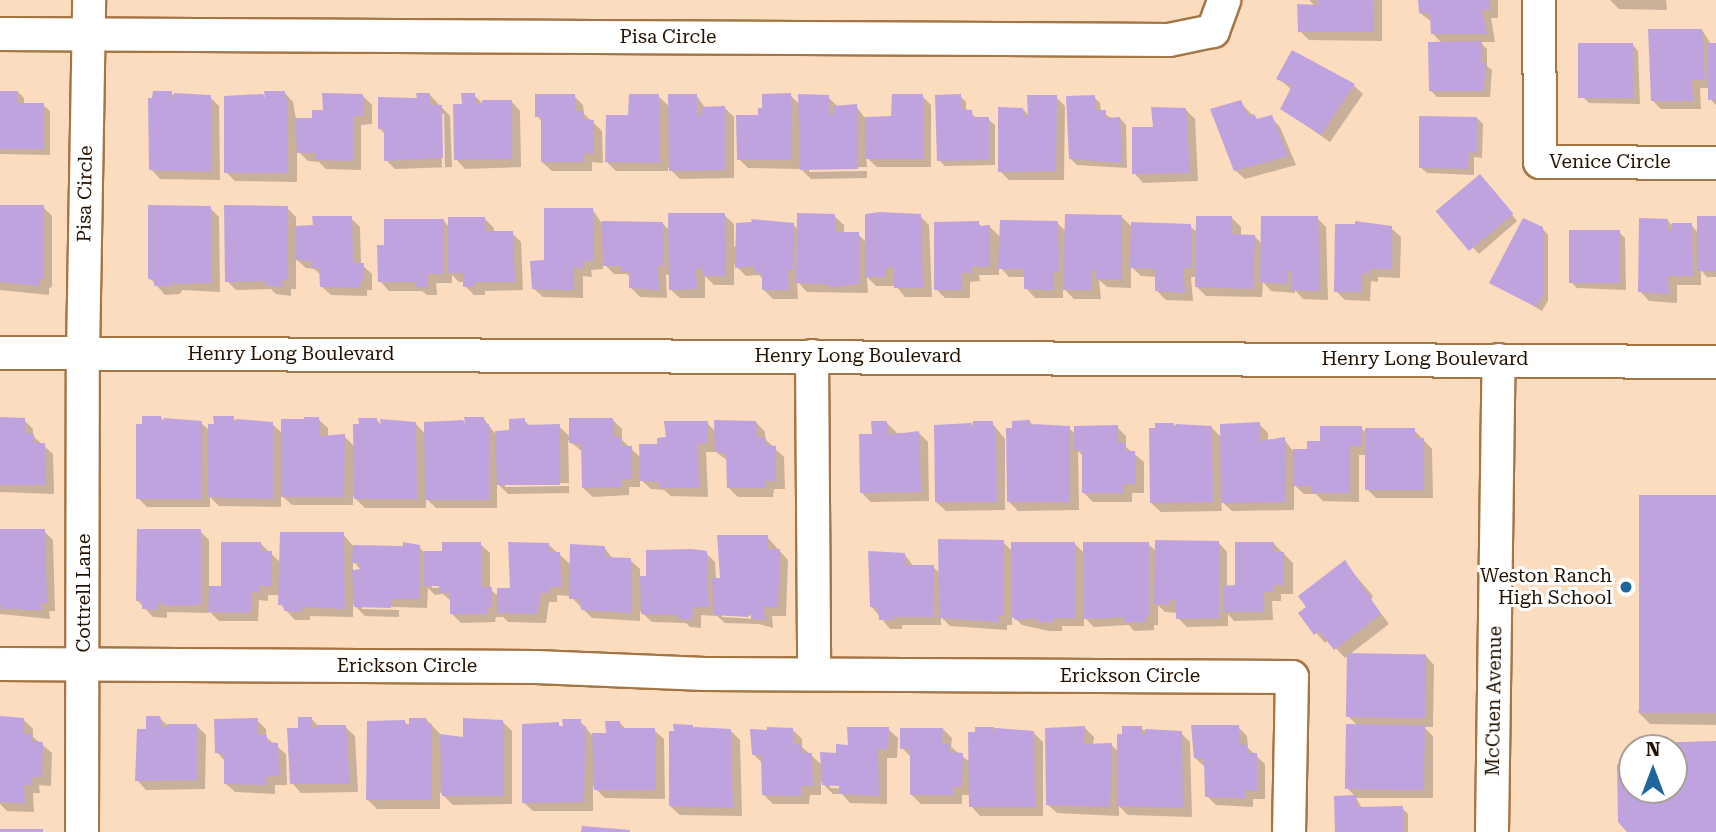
<!DOCTYPE html>
<style>
body{margin:0}
#map{position:relative;width:1716px;height:832px;overflow:hidden;background:#fcdcbf;font-family:"Roboto Serif",serif}
div>[style]{position:absolute}
.shadow>*{inset:0;background:#0003}
.building>*{inset:0;background:#bea3de;transform-origin:0 0}
.roads{filter:drop-shadow(2px 0 #a57645) drop-shadow(-2px 0 #a57645) drop-shadow(0 2px #a57645) drop-shadow(0 -2px #a57645)}
.minor>*{height:32px;margin:-16px;padding:0 16px;transform-origin:16px;border-radius:16px;background:#fff}
.dots>*{width:19px;height:19px;translate:-50% -50%;box-sizing:border-box;border:4px solid #fff;border-radius:50%}
span{translate:-50% -50%;white-space:nowrap;text-align:center;line-height:1.15;-webkit-text-stroke:6px #fff;paint-order:stroke}
.street-label{font-size:19px;color:#241201}
.poi-label{font-size:19px;color:#241201}
.right{translate:-100% -50%;text-align:right}
.north{position:absolute;left:1618px;top:734px;width:70px;height:70px;box-sizing:border-box;background:#fff;border:2px solid #a7a099;border-radius:50%;rotate:0deg;font-size:19px;font-weight:700;line-height:28px;text-align:center;color:#241201}
.north::after{content:'';display:block;margin:auto;width:24px;height:32px;background:#1f669a;clip-path:polygon(50% 0,100% 100%,50% 72%,0 100%)}
</style>
<div id="map">
<div class="shadow">
<i style="clip-path:polygon(1309px 0,1382px 0,1382px 41px,1309px 40px,1300px 31px,1316px 7px)"></i>
<i style="clip-path:polygon(1420px 0,1498px 0,1498px 18px,1491px 18px,1495px 42px,1480px 42px,1487px 49px,1487px 66px,1492px 70px,1490px 97px,1437px 97px,1431px 91px,1443px 44px,1432px 33px,1432px 22px,1420px 13px)"></i>
<i style="clip-path:polygon(1610px 0,1666px 0,1667px 10px,1619px 9px)"></i>
<i style="clip-path:polygon(1702px 30px,1711px 44px,1716px 44px,1716px 105px,1710px 99px,1710px 88px,1700px 88px,1701px 109px,1661px 109px,1652px 100px)"></i>
<i style="clip-path:polygon(1632px 44px,1638px 51px,1640px 104px,1589px 103px,1583px 97px)"></i>
<i style="clip-path:polygon(1278px 78px,1353px 85px,1363px 94px,1330px 142px,1282px 109px,1292px 90px)"></i>
<i style="clip-path:polygon(0 92px,18px 92px,24px 98px,24px 105px,43px 105px,50px 111px,50px 155px,0 154px)"></i>
<i style="clip-path:polygon(284px 92px,293px 102px,296px 120px,314px 120px,324px 111px,363px 96px,372px 105px,372px 124px,361px 125px,361px 170px,326px 169px,319px 162px,308px 161px,297px 150px,297px 182px,235px 181px,226px 172px,267px 101px)"></i>
<i style="clip-path:polygon(171px 93px,175px 97px,210px 97px,219px 106px,220px 180px,160px 179px,151px 169px)"></i>
<i style="clip-path:polygon(evenodd,429px 94px,450px 116px,452px 167px,395px 169px,386px 160px,386px 135px,380px 129px,429px 94px,440px 114px,444px 114px,445px 167px,442px 167px,440px 114px)"></i>
<i style="clip-path:polygon(474px 95px,484px 105px,511px 101px,520px 111px,521px 167px,465px 169px,456px 159px,464px 106px)"></i>
<i style="clip-path:polygon(696px 95px,706px 109px,725px 108px,734px 117px,734px 178px,680px 179px,668px 167px,668px 171px,616px 171px,607px 162px,630px 117px,658px 96px,670px 107px)"></i>
<i style="clip-path:polygon(790px 95px,800px 105px,828px 97px,837px 106px,856px 106px,865px 118px,893px 118px,922px 96px,931px 105px,931px 167px,877px 167px,866px 157px,867px 167px,809px 168px,809px 172px,867px 171px,867px 178px,811px 179px,801px 169px,748px 168px,739px 159px,760px 117px)"></i>
<i style="clip-path:polygon(574px 96px,583px 105px,584px 114px,602px 131px,603px 163px,592px 162px,592px 171px,552px 171px,542px 162px,543px 123px,537px 116px)"></i>
<i style="clip-path:polygon(960px 96px,966px 102px,966px 111px,977px 118px,988px 119px,995px 125px,995px 165px,945px 166px,939px 160px)"></i>
<i style="clip-path:polygon(1056px 97px,1065px 106px,1064px 180px,1009px 180px,1000px 171px,1023px 109px,1030px 117px)"></i>
<i style="clip-path:polygon(1094px 97px,1100px 103px,1101px 112px,1113px 119px,1120px 118px,1126px 125px,1127px 168px,1077px 165px,1071px 159px)"></i>
<i style="clip-path:polygon(1240px 102px,1258px 121px,1271px 117px,1280px 127px,1296px 165px,1245px 179px,1235px 170px)"></i>
<i style="clip-path:polygon(1186px 110px,1195px 119px,1198px 181px,1143px 183px,1134px 173px,1155px 129px)"></i>
<i style="clip-path:polygon(1477px 118px,1483px 124px,1482px 158px,1474px 157px,1474px 175px,1427px 173px,1420px 167px)"></i>
<i style="clip-path:polygon(1486px 182px,1517px 221px,1479px 254px,1437px 210px)"></i>
<i style="clip-path:polygon(0 206px,43px 207px,52px 216px,52px 287px,49px 288px,49px 295px,0 290px)"></i>
<i style="clip-path:polygon(210px 208px,219px 217px,220px 292px,182px 290px,180px 294px,165px 295px,150px 278px)"></i>
<i style="clip-path:polygon(287px 208px,296px 217px,296px 228px,315px 227px,351px 218px,360px 227px,361px 264px,372px 274px,372px 290px,367px 290px,367px 296px,331px 295px,321px 286px,321px 275px,314px 269px,306px 268px,296px 259px,296px 289px,291px 289px,291px 296px,276px 294px,271px 289px,236px 290px,227px 281px)"></i>
<i style="clip-path:polygon(592px 209px,601px 222px,662px 223px,670px 231px,724px 215px,734px 224px,734px 247px,793px 225px,799px 230px,834px 216px,844px 225px,844px 234px,858px 234px,867px 243px,920px 216px,929px 225px,932px 297px,905px 297px,896px 286px,876px 286px,867px 277px,868px 293px,807px 292px,797px 281px,798px 299px,773px 299px,764px 290px,764px 280px,759px 275px,746px 276px,734px 264px,734px 285px,714px 285px,705px 276px,705px 298px,680px 298px,670px 289px,670px 274px,666px 275px,667px 298px,640px 297px,631px 288px,631px 279px,627px 274px,614px 274px,603px 263px,603px 269px,591px 270px,592px 277px,583px 276px,583px 298px,543px 297px,533px 288px,546px 262px)"></i>
<i style="clip-path:polygon(1121px 216px,1133px 228px,1190px 226px,1198px 233px,1232px 218px,1241px 227px,1241px 236px,1255px 237px,1263px 245px,1317px 218px,1326px 227px,1328px 300px,1303px 299px,1295px 290px,1295px 293px,1271px 291px,1263px 282px,1262px 297px,1206px 296px,1197px 287px,1197px 277px,1191px 277px,1193px 301px,1166px 300px,1157px 291px,1157px 277px,1141px 276px,1131px 266px,1131px 288px,1107px 287px,1099px 280px,1101px 299px,1074px 299px,1063px 288px,1063px 298px,1035px 298px,1026px 288px,1026px 277px,1009px 277px,999px 266px,999px 275px,979px 275px,980px 281px,970px 282px,970px 298px,945px 298px,936px 289px,978px 223px,982px 227px,989px 226px,1001px 238px,1057px 223px,1067px 232px)"></i>
<i style="clip-path:polygon(1716px 218px,1716px 277px,1707px 277px,1701px 270px,1701px 285px,1677px 285px,1677px 303px,1649px 301px,1640px 291px,1667px 220px,1672px 225px,1691px 225px,1699px 234px)"></i>
<i style="clip-path:polygon(485px 219px,494px 228px,494px 233px,512px 233px,521px 242px,523px 290px,485px 291px,485px 295px,474px 295px,465px 286px,465px 282px,459px 282px,452px 275px,452px 283px,436px 283px,437px 295px,427px 295px,422px 291px,389px 291px,380px 281px,386px 247px,444px 221px,449px 227px)"></i>
<i style="clip-path:polygon(1378px 224px,1382px 228px,1391px 228px,1401px 237px,1400px 278px,1378px 277px,1378px 282px,1371px 281px,1370px 301px,1345px 300px,1336px 291px,1337px 225px)"></i>
<i style="clip-path:polygon(1542px 228px,1548px 235px,1548px 301px,1542px 311px,1492px 282px)"></i>
<i style="clip-path:polygon(1619px 232px,1625px 238px,1626px 290px,1577px 288px,1571px 282px)"></i>
<i style="clip-path:polygon(160px 418px,164px 421px,201px 423px,210px 431px,233px 418px,236px 421px,272px 424px,283px 434px,318px 419px,328px 428px,328px 437px,344px 436px,355px 447px,377px 420px,382px 425px,416px 424px,426px 435px,468px 428px,484px 419px,497px 436px,510px 432px,524px 420px,531px 427px,559px 426px,571px 438px,613px 420px,622px 429px,622px 440px,641px 458px,668px 439px,707px 423px,716px 432px,756px 422px,765px 432px,765px 439px,784px 457px,785px 489px,774px 489px,773px 497px,738px 497px,728px 487px,728px 461px,716px 452px,706px 452px,708px 497px,671px 496px,664px 490px,651px 489px,640px 479px,640px 487px,629px 487px,629px 495px,593px 497px,583px 488px,583px 452px,568px 440px,569px 483px,505px 484px,505px 487px,569px 486px,569px 493px,508px 494px,497px 483px,497px 508px,436px 508px,426px 498px,426px 508px,365px 508px,353px 496px,353px 505px,292px 505px,281px 495px,281px 507px,219px 506px,210px 497px,210px 507px,147px 507px,138px 498px,143px 425px)"></i>
<i style="clip-path:polygon(0 419px,24px 420px,33px 429px,33px 436px,53px 454px,54px 494px,0 492px)"></i>
<i style="clip-path:polygon(1030px 422px,1034px 426px,1069px 428px,1076px 435px,1117px 427px,1126px 436px,1126px 447px,1144px 462px,1144px 493px,1132px 493px,1132px 502px,1093px 502px,1084px 493px,1084px 457px,1078px 451px,1079px 510px,1018px 511px,1009px 502px)"></i>
<i style="clip-path:polygon(887px 423px,897px 433px,919px 433px,928px 442px,929px 501px,871px 502px,862px 493px,873px 436px)"></i>
<i style="clip-path:polygon(992px 423px,1005px 439px,1005px 510px,946px 511px,936px 502px,971px 425px,975px 429px)"></i>
<i style="clip-path:polygon(1173px 424px,1176px 427px,1212px 428px,1222px 438px,1259px 424px,1268px 433px,1268px 441px,1284px 439px,1293px 451px,1308px 451px,1361px 428px,1366px 433px,1414px 430px,1432px 449px,1433px 498px,1376px 498px,1367px 489px,1366px 455px,1359px 455px,1359px 502px,1323px 501px,1316px 494px,1304px 494px,1294px 485px,1294px 510px,1232px 511px,1221px 501px,1222px 511px,1161px 512px,1151px 503px)"></i>
<i style="clip-path:polygon(1716px 497px,1716px 725px,1650px 724px,1638px 712px)"></i>
<i style="clip-path:polygon(0 531px,44px 531px,53px 540px,55px 611px,49px 611px,50px 619px,0 614px)"></i>
<i style="clip-path:polygon(evenodd,200px 531px,209px 540px,209px 588px,222px 588px,260px 543px,281px 563px,343px 534px,353px 546px,419px 547px,425px 553px,443px 552px,480px 544px,490px 553px,490px 589px,499px 597px,512px 590px,549px 545px,571px 565px,604px 547px,613px 559px,630px 560px,640px 569px,640px 578px,647px 578px,706px 553px,715px 562px,716px 580px,722px 580px,767px 537px,788px 560px,786px 616px,772px 616px,773px 628px,759px 624px,725px 623px,717px 616px,701px 615px,701px 628px,690px 627px,686px 623px,652px 622px,640px 611px,640px 621px,592px 618px,570px 596px,557px 595px,557px 602px,549px 602px,546px 623px,508px 622px,503px 617px,496px 617px,495px 622px,461px 623px,452px 614px,452px 602px,443px 594px,435px 595px,428px 588px,427px 608px,362px 606px,362px 609px,399px 610px,399px 617px,365px 616px,353px 604px,353px 617px,310px 616px,310px 620px,295px 620px,280px 604px,280px 595px,268px 595px,268px 601px,259px 600px,258px 621px,219px 621px,209px 611px,209px 613px,167px 612px,167px 618px,153px 617px,138px 601px,200px 531px,353px 561px,362px 571px,353px 572px,353px 561px,200px 531px,432px 584px,448px 587px,432px 588px,432px 584px,200px 531px,722px 613px,757px 616px,757px 619px,722px 617px,722px 613px)"></i>
<i style="clip-path:polygon(1003px 542px,1012px 551px,1075px 544px,1085px 554px,1148px 544px,1157px 552px,1218px 542px,1227px 552px,1227px 587px,1237px 587px,1273px 543px,1293px 563px,1293px 594px,1281px 594px,1281px 601px,1272px 601px,1273px 620px,1234px 621px,1228px 614px,1228px 626px,1187px 627px,1178px 618px,1178px 613px,1165px 612px,1158px 605px,1158px 625px,1154px 625px,1154px 630px,1134px 631px,1129px 625px,1094px 627px,1084px 617px,1084px 626px,1062px 626px,1062px 631px,1049px 631px,1022px 625px,1012px 615px,1012px 625px,1007px 625px,1007px 630px,950px 626px,941px 617px,941px 625px,902px 625px,902px 629px,890px 629px,872px 607px,905px 555px,914px 567px,933px 567px,941px 574px)"></i>
<i style="clip-path:polygon(1345px 563px,1373px 596px,1371px 600px,1389px 624px,1350px 654px,1425px 655px,1434px 665px,1433px 727px,1424px 727px,1433px 736px,1433px 798px,1356px 798px,1362px 808px,1402px 808px,1408px 814px,1408px 832px,1336px 832px,1336px 798px,1356px 797px,1348px 789px,1358px 726px,1348px 716px,1349px 655px,1345px 658px,1328px 640px,1325px 643px,1300px 614px)"></i>
<i style="clip-path:polygon(0 718px,23px 719px,33px 729px,33px 737px,52px 753px,51px 786px,39px 785px,40px 793px,33px 793px,34px 812px,7px 811px,0 804px)"></i>
<i style="clip-path:polygon(160px 718px,167px 725px,197px 726px,206px 735px,205px 789px,146px 790px,137px 780px)"></i>
<i style="clip-path:polygon(311px 718px,319px 727px,345px 727px,355px 736px,358px 792px,301px 793px,292px 783px)"></i>
<i style="clip-path:polygon(426px 719px,441px 735px,465px 739px,502px 721px,512px 731px,512px 804px,453px 805px,440px 792px,440px 809px,377px 809px,368px 800px,404px 721px,411px 728px)"></i>
<i style="clip-path:polygon(257px 720px,266px 729px,266px 737px,286px 754px,287px 785px,275px 785px,275px 794px,235px 792px,225px 783px,225px 761px,217px 752px)"></i>
<i style="clip-path:polygon(580px 721px,592px 735px,608px 735px,620px 723px,627px 730px,654px 730px,664px 739px,665px 799px,605px 798px,593px 786px,593px 811px,533px 811px,523px 802px,558px 724px,565px 731px)"></i>
<i style="clip-path:polygon(692px 727px,731px 731px,740px 740px,742px 816px,680px 815px,670px 806px)"></i>
<i style="clip-path:polygon(1238px 727px,1247px 736px,1248px 748px,1265px 764px,1265px 799px,1253px 799px,1253px 807px,1216px 805px,1207px 796px,1205px 767px,1195px 758px)"></i>
<i style="clip-path:polygon(994px 728px,1034px 733px,1043px 742px,1043px 816px,980px 816px,971px 806px,971px 795px,962px 795px,962px 804px,921px 804px,912px 795px,912px 758px,902px 748px,943px 729px,952px 738px,951px 747px,971px 763px)"></i>
<i style="clip-path:polygon(1085px 728px,1094px 737px,1093px 745px,1111px 745px,1119px 752px,1141px 728px,1145px 731px,1181px 733px,1190px 742px,1192px 817px,1128px 815px,1119px 806px,1119px 816px,1057px 813px,1047px 804px)"></i>
<i style="clip-path:polygon(evenodd,888px 729px,898px 738px,897px 758px,887px 758px,887px 804px,850px 803px,842px 794px,833px 794px,821px 782px,821px 795px,810px 795px,809px 804px,773px 804px,764px 795px,763px 764px,754px 755px,793px 730px,802px 739px,802px 747px,823px 766px,850px 746px,888px 729px,830px 784px,848px 785px,847px 789px,830px 788px,830px 784px)"></i>
</div>
<div class="building">
<i style="clip-path:polygon(1318px 0,1373px 0,1374px 32px,1298px 32px,1297px 4px,1319px 5px)"></i>
<i style="clip-path:polygon(1418px 0,1490px 0,1490px 10px,1482px 10px,1487px 34px,1431px 34px,1430px 13px,1419px 13px)"></i>
<i style="clip-path:polygon(1648px 29px,1702px 29px,1705px 80px,1692px 80px,1693px 101px,1651px 101px)"></i>
<i style="clip-path:polygon(1482px 41px,1482px 63px,1486px 62px,1484px 91px,1429px 91px,1428px 42px)"></i>
<i style="left:1578px;top:43px;width:55px;height:55px"></i>
<i style="left:1708px;top:43px;width:8px;height:57px"></i>
<i style="clip-path:polygon(1292px 50px,1355px 84px,1321px 135px,1280px 109px,1292px 86px,1276px 79px)"></i>
<i style="clip-path:polygon(0 91px,18px 91px,18px 103px,44px 103px,44px 149px,0 149px)"></i>
<i style="clip-path:polygon(153px 91px,172px 91px,172px 99px,174px 93px,211px 95px,212px 172px,149px 170px,148px 98px,152px 98px)"></i>
<i style="clip-path:polygon(264px 91px,285px 91px,285px 98px,288px 98px,288px 173px,224px 173px,224px 96px,263px 94px,265px 98px)"></i>
<i style="clip-path:polygon(322px 93px,363px 94px,363px 116px,353px 116px,353px 161px,315px 160px,315px 153px,297px 153px,295px 118px,312px 118px,312px 110px,323px 110px)"></i>
<i style="clip-path:polygon(416px 93px,430px 93px,429px 105px,442px 105px,443px 158px,384px 161px,384px 129px,378px 129px,378px 97px,417px 98px)"></i>
<i style="clip-path:polygon(461px 93px,475px 93px,475px 104px,482px 104px,482px 100px,512px 100px,512px 159px,454px 160px,453px 104px,462px 104px)"></i>
<i style="clip-path:polygon(791px 93px,792px 160px,737px 160px,736px 115px,758px 115px,758px 108px,762px 108px,762px 94px)"></i>
<i style="clip-path:polygon(535px 94px,575px 94px,576px 111px,584px 112px,583px 119px,594px 120px,594px 154px,583px 153px,584px 162px,541px 162px,541px 117px,535px 117px)"></i>
<i style="clip-path:polygon(629px 94px,659px 94px,660px 163px,605px 162px,606px 115px,628px 115px)"></i>
<i style="clip-path:polygon(668px 94px,697px 94px,697px 116px,701px 115px,701px 107px,725px 106px,725px 170px,669px 171px)"></i>
<i style="clip-path:polygon(798px 94px,829px 95px,829px 115px,834px 115px,833px 106px,857px 104px,858px 169px,800px 170px)"></i>
<i style="clip-path:polygon(892px 94px,923px 94px,923px 159px,866px 159px,865px 117px,891px 116px)"></i>
<i style="clip-path:polygon(961px 94px,961px 109px,972px 110px,973px 117px,989px 117px,989px 160px,937px 161px,935px 95px)"></i>
<i style="clip-path:polygon(1027px 95px,1057px 95px,1056px 171px,998px 172px,998px 107px,1023px 108px,1023px 116px,1028px 116px)"></i>
<i style="clip-path:polygon(1095px 95px,1095px 110px,1106px 110px,1106px 118px,1120px 117px,1122px 163px,1069px 159px,1066px 96px)"></i>
<i style="clip-path:polygon(1241px 100px,1248px 116px,1254px 114px,1257px 119px,1272px 115px,1288px 156px,1234px 171px,1210px 109px)"></i>
<i style="clip-path:polygon(1151px 107px,1186px 108px,1190px 173px,1132px 174px,1132px 127px,1153px 127px)"></i>
<i style="clip-path:polygon(1419px 116px,1477px 117px,1477px 153px,1469px 152px,1468px 169px,1419px 168px)"></i>
<i style="left:1480px;top:174px;width:52px;height:58px;rotate:50deg"></i>
<i style="clip-path:polygon(0 205px,44px 205px,44px 279px,40px 279px,40px 286px,0 282px)"></i>
<i style="clip-path:polygon(148px 205px,211px 206px,212px 283px,174px 284px,171px 280px,171px 286px,154px 286px,154px 280px,148px 279px)"></i>
<i style="clip-path:polygon(224px 205px,288px 206px,288px 280px,282px 280px,283px 287px,265px 285px,265px 281px,225px 282px)"></i>
<i style="clip-path:polygon(544px 208px,593px 208px,594px 261px,583px 261px,584px 269px,574px 267px,574px 290px,532px 289px,530px 261px,544px 260px)"></i>
<i style="clip-path:polygon(880px 212px,921px 214px,923px 288px,894px 288px,894px 267px,886px 268px,886px 277px,865px 277px,865px 214px)"></i>
<i style="clip-path:polygon(668px 213px,725px 213px,726px 276px,703px 276px,702px 268px,696px 269px,697px 289px,669px 290px)"></i>
<i style="clip-path:polygon(797px 213px,835px 214px,836px 232px,859px 232px,859px 284px,831px 287px,825px 284px,796px 283px)"></i>
<i style="clip-path:polygon(1065px 214px,1122px 215px,1122px 280px,1096px 279px,1096px 270px,1091px 270px,1092px 290px,1063px 290px)"></i>
<i style="clip-path:polygon(312px 216px,352px 216px,353px 263px,364px 263px,363px 281px,359px 282px,359px 288px,320px 287px,319px 268px,311px 268px,311px 261px,295px 260px,295px 226px,313px 225px)"></i>
<i style="clip-path:polygon(1196px 216px,1232px 216px,1232px 234px,1255px 235px,1253px 289px,1195px 287px)"></i>
<i style="clip-path:polygon(1261px 216px,1318px 216px,1320px 291px,1292px 290px,1292px 271px,1287px 271px,1287px 284px,1260px 282px)"></i>
<i style="left:1697px;top:216px;width:19px;height:55px"></i>
<i style="clip-path:polygon(448px 217px,485px 217px,486px 231px,513px 231px,515px 282px,476px 282px,476px 286px,463px 287px,463px 273px,448px 273px)"></i>
<i style="clip-path:polygon(1523px 218px,1543px 227px,1543px 295px,1536px 307px,1489px 283px)"></i>
<i style="clip-path:polygon(1639px 218px,1668px 219px,1667px 230px,1671px 231px,1672px 223px,1692px 223px,1693px 276px,1668px 276px,1669px 294px,1638px 292px)"></i>
<i style="clip-path:polygon(384px 219px,444px 219px,444px 274px,428px 274px,428px 287px,416px 287px,416px 282px,378px 282px,377px 245px,384px 245px)"></i>
<i style="clip-path:polygon(751px 219px,794px 223px,793px 270px,788px 270px,789px 290px,762px 290px,762px 273px,755px 273px,754px 266px,735px 268px,736px 223px,752px 222px)"></i>
<i style="clip-path:polygon(1000px 220px,1058px 221px,1059px 271px,1054px 272px,1054px 290px,1024px 289px,1024px 269px,998px 269px)"></i>
<i style="clip-path:polygon(602px 221px,663px 222px,663px 266px,658px 266px,659px 290px,629px 288px,629px 272px,622px 272px,622px 266px,603px 266px)"></i>
<i style="clip-path:polygon(979px 221px,979px 226px,990px 225px,990px 266px,971px 267px,972px 273px,961px 273px,962px 290px,934px 290px,934px 222px)"></i>
<i style="clip-path:polygon(1355px 221px,1392px 226px,1391px 269px,1369px 269px,1369px 274px,1362px 273px,1361px 292px,1334px 292px,1335px 224px,1355px 224px)"></i>
<i style="clip-path:polygon(1131px 222px,1191px 224px,1191px 268px,1183px 268px,1185px 293px,1155px 291px,1155px 269px,1130px 268px)"></i>
<i style="left:1569px;top:230px;width:51px;height:53px"></i>
<i style="clip-path:polygon(142px 416px,161px 416px,162px 422px,164px 418px,202px 421px,201px 499px,136px 499px,136px 424px,142px 424px)"></i>
<i style="clip-path:polygon(213px 416px,234px 416px,234px 424px,236px 419px,273px 422px,273px 499px,208px 497px,208px 424px,214px 424px)"></i>
<i style="clip-path:polygon(0 417px,25px 418px,25px 433px,34px 434px,34px 443px,45px 443px,46px 485px,0 485px)"></i>
<i style="clip-path:polygon(304px 417px,319px 417px,320px 436px,345px 434px,344px 497px,281px 497px,281px 419px,304px 419px)"></i>
<i style="clip-path:polygon(464px 417px,484px 417px,485px 424px,489px 424px,489px 500px,425px 500px,424px 422px,463px 420px,465px 424px)"></i>
<i style="clip-path:polygon(358px 418px,377px 418px,377px 425px,381px 424px,380px 419px,416px 422px,417px 499px,354px 499px,353px 424px,359px 424px)"></i>
<i style="clip-path:polygon(525px 418px,525px 425px,560px 424px,560px 485px,497px 485px,495px 431px,509px 430px,509px 419px)"></i>
<i style="clip-path:polygon(569px 418px,613px 418px,614px 437px,621px 437px,621px 446px,632px 446px,631px 479px,621px 479px,621px 487px,582px 488px,581px 444px,569px 443px)"></i>
<i style="clip-path:polygon(714px 420px,756px 421px,757px 438px,766px 437px,765px 445px,776px 446px,776px 481px,765px 481px,765px 488px,727px 488px,726px 453px,715px 452px)"></i>
<i style="clip-path:polygon(1030px 420px,1031px 428px,1033px 424px,1070px 426px,1070px 502px,1007px 502px,1006px 428px,1012px 428px,1012px 421px)"></i>
<i style="clip-path:polygon(664px 421px,708px 421px,708px 443px,698px 444px,699px 488px,660px 488px,660px 482px,640px 481px,639px 444px,657px 444px,657px 438px,666px 437px)"></i>
<i style="clip-path:polygon(871px 421px,887px 421px,887px 435px,919px 431px,921px 492px,860px 493px,859px 434px,872px 434px)"></i>
<i style="clip-path:polygon(973px 421px,993px 421px,993px 428px,996px 428px,997px 502px,935px 502px,934px 425px,972px 423px,973px 428px)"></i>
<i style="clip-path:polygon(1260px 422px,1260px 441px,1285px 437px,1286px 502px,1221px 503px,1220px 424px)"></i>
<i style="clip-path:polygon(1155px 423px,1174px 423px,1174px 428px,1176px 424px,1212px 426px,1213px 502px,1150px 503px,1149px 428px,1155px 428px)"></i>
<i style="clip-path:polygon(1118px 425px,1118px 443px,1125px 443px,1125px 451px,1135px 451px,1135px 484px,1124px 484px,1124px 493px,1082px 493px,1082px 450px,1074px 450px,1074px 426px)"></i>
<i style="clip-path:polygon(1320px 426px,1362px 426px,1362px 446px,1350px 446px,1350px 493px,1312px 493px,1312px 486px,1293px 486px,1293px 449px,1307px 449px,1307px 441px,1320px 441px)"></i>
<i style="clip-path:polygon(1365px 428px,1415px 428px,1415px 438px,1424px 438px,1424px 490px,1365px 490px)"></i>
<i style="left:1639px;top:495px;width:77px;height:218px"></i>
<i style="clip-path:polygon(0 529px,45px 529px,47px 603px,41px 603px,41px 610px,22px 610px,22px 605px,20px 609px,2px 609px,0 605px)"></i>
<i style="clip-path:polygon(137px 529px,201px 529px,201px 605px,163px 606px,163px 603px,158px 604px,158px 610px,142px 609px,142px 601px,136px 601px)"></i>
<i style="clip-path:polygon(280px 532px,344px 532px,345px 609px,302px 607px,302px 612px,284px 611px,284px 605px,278px 605px)"></i>
<i style="clip-path:polygon(717px 535px,768px 535px,768px 549px,780px 549px,778px 607px,764px 607px,765px 620px,751px 619px,751px 613px,748px 617px,714px 615px,712px 578px,720px 578px)"></i>
<i style="clip-path:polygon(938px 539px,1004px 540px,1003px 616px,998px 616px,999px 622px,939px 618px)"></i>
<i style="clip-path:polygon(1155px 540px,1219px 541px,1219px 618px,1176px 619px,1176px 600px,1170px 600px,1170px 605px,1154px 604px)"></i>
<i style="clip-path:polygon(221px 542px,261px 542px,261px 551px,272px 551px,272px 586px,260px 586px,260px 593px,251px 592px,252px 609px,248px 613px,208px 612px,209px 586px,221px 586px)"></i>
<i style="clip-path:polygon(403px 542px,420px 545px,419px 599px,391px 599px,391px 608px,354px 607px,352px 570px,360px 569px,360px 563px,352px 563px,353px 545px,403px 546px)"></i>
<i style="clip-path:polygon(442px 542px,481px 542px,481px 587px,492px 587px,492px 608px,487px 608px,487px 614px,450px 614px,450px 593px,439px 593px,439px 586px,424px 586px,424px 551px,442px 551px)"></i>
<i style="clip-path:polygon(508px 542px,549px 543px,549px 552px,560px 552px,561px 587px,549px 587px,549px 593px,541px 593px,537px 614px,497px 613px,497px 588px,510px 588px)"></i>
<i style="clip-path:polygon(1011px 542px,1075px 542px,1075px 618px,1054px 618px,1054px 622px,1038px 622px,1038px 618px,1016px 620px,1011px 616px)"></i>
<i style="clip-path:polygon(1083px 542px,1149px 542px,1149px 616px,1146px 616px,1146px 622px,1123px 622px,1124px 617px,1083px 619px)"></i>
<i style="clip-path:polygon(1235px 542px,1274px 542px,1274px 552px,1284px 552px,1284px 585px,1273px 585px,1273px 592px,1264px 592px,1264px 612px,1223px 612px,1223px 586px,1235px 585px)"></i>
<i style="clip-path:polygon(570px 544px,605px 546px,605px 557px,631px 558px,631px 613px,581px 610px,580px 599px,569px 599px)"></i>
<i style="clip-path:polygon(692px 549px,707px 551px,709px 607px,693px 607px,692px 620px,679px 619px,678px 615px,641px 614px,640px 576px,646px 576px,646px 550px)"></i>
<i style="clip-path:polygon(868px 551px,905px 553px,905px 565px,934px 565px,933px 617px,894px 617px,894px 620px,879px 620px,878px 608px,870px 607px)"></i>
<i style="clip-path:polygon(1345px 560px,1381px 614px,1334px 650px,1319px 631px,1314px 635px,1298px 613px,1306px 607px,1298px 596px)"></i>
<i style="left:1347px;top:653px;width:79px;height:64px;rotate:1deg"></i>
<i style="clip-path:polygon(0 716px,24px 718px,24px 734px,32px 734px,32px 741px,43px 742px,42px 777px,31px 777px,31px 785px,24px 785px,25px 803px,0 802px)"></i>
<i style="clip-path:polygon(146px 716px,160px 716px,162px 727px,167px 727px,167px 724px,197px 724px,197px 780px,135px 781px,137px 729px,146px 729px)"></i>
<i style="clip-path:polygon(298px 717px,312px 717px,312px 728px,318px 728px,318px 725px,346px 725px,350px 784px,290px 784px,287px 728px,298px 728px)"></i>
<i style="clip-path:polygon(258px 718px,258px 734px,267px 735px,267px 742px,278px 743px,279px 776px,266px 777px,267px 785px,224px 784px,224px 754px,215px 753px,214px 719px)"></i>
<i style="clip-path:polygon(409px 718px,426px 718px,427px 724px,432px 724px,431px 800px,366px 800px,367px 721px,405px 720px,405px 725px,409px 724px)"></i>
<i style="clip-path:polygon(463px 718px,503px 720px,504px 796px,442px 796px,440px 734px,463px 737px)"></i>
<i style="clip-path:polygon(562px 719px,581px 719px,581px 726px,586px 726px,584px 802px,522px 803px,522px 724px,559px 722px,559px 726px,563px 726px)"></i>
<i style="clip-path:polygon(605px 721px,620px 721px,620px 728px,655px 728px,656px 790px,594px 790px,592px 733px,606px 733px)"></i>
<i style="clip-path:polygon(673px 724px,693px 725px,693px 731px,695px 727px,731px 729px,733px 808px,669px 806px,669px 731px,674px 731px)"></i>
<i style="left:1346px;top:724px;width:79px;height:65px;rotate:1deg"></i>
<i style="clip-path:polygon(1191px 725px,1239px 725px,1239px 744px,1247px 745px,1247px 753px,1257px 753px,1257px 791px,1245px 790px,1245px 798px,1205px 797px,1204px 759px,1194px 758px)"></i>
<i style="clip-path:polygon(1085px 726px,1084px 744px,1112px 743px,1110px 807px,1046px 805px,1045px 728px)"></i>
<i style="clip-path:polygon(1122px 726px,1142px 726px,1142px 734px,1145px 734px,1145px 729px,1182px 731px,1183px 808px,1117px 806px,1117px 734px,1122px 734px)"></i>
<i style="clip-path:polygon(767px 727px,793px 728px,793px 744px,802px 745px,802px 753px,812px 753px,813px 786px,801px 786px,801px 796px,762px 795px,761px 755px,752px 755px,750px 729px,767px 730px)"></i>
<i style="clip-path:polygon(847px 727px,889px 727px,888px 749px,878px 749px,879px 796px,839px 794px,839px 786px,822px 785px,820px 752px,836px 753px,836px 744px,848px 745px)"></i>
<i style="clip-path:polygon(975px 727px,994px 727px,994px 733px,996px 728px,1034px 731px,1035px 807px,969px 807px,968px 732px,975px 732px)"></i>
<i style="clip-path:polygon(900px 728px,943px 728px,942px 744px,950px 744px,950px 752px,963px 753px,962px 787px,953px 787px,954px 795px,910px 795px,910px 748px,900px 749px)"></i>
<i style="clip-path:polygon(1716px 741px,1716px 832px,1627px 832px,1618px 822px,1617px 765px,1632px 752px,1632px 790px,1674px 790px,1674px 748px,1637px 748px,1644px 743px)"></i>
<i style="clip-path:polygon(1356px 795px,1357px 807px,1403px 806px,1403px 832px,1335px 832px,1334px 796px)"></i>
<i style="clip-path:polygon(582px 826px,630px 830px,630px 832px,581px 832px)"></i>
<i style="left:0;top:829px;width:43px;height:3px"></i>
</div>
<div class="roads">
<div class="minor">
<i style="left:1539px;top:0;width:162px;rotate:89.6deg"></i>
<i style="left:1540px;top:162px;width:176px;rotate:0.3deg"></i>
<i style="left:0;top:34px;width:1169px;rotate:0.29deg"></i>
<i style="left:1169px;top:40px;width:45px;rotate:-11.6deg"></i>
<i style="left:1213px;top:31px;width:33px;rotate:-70deg"></i>
<i style="left:0;top:353px;width:1716px;rotate:0.3deg"></i>
<i style="left:812px;top:356px;width:318px;rotate:89.6deg"></i>
<i style="left:0;top:664px;width:536px;rotate:0.32deg"></i>
<i style="left:536px;top:667px;width:169px;rotate:2.4deg"></i>
<i style="left:705px;top:674px;width:587px;rotate:0.29deg"></i>
<i style="left:1292px;top:677px;width:155px;rotate:91.1deg"></i>
<i style="left:82px;top:832px;width:478px;rotate:-89.9deg"></i>
<i style="left:83px;top:354px;width:354px;rotate:-89deg"></i>
<i style="left:1492px;top:832px;width:472px;rotate:-89.2deg"></i>
</div>
</div>
<div class="dots">
<i style="left:1626px;top:587px;background:#1f669a"></i>
</div>
<div class="street-label">
<span style="left:668px;top:37px">Pisa Circle</span>
<span style="left:1610px;top:162px">Venice Circle</span>
<span style="left:85px;top:194px;rotate:-89deg">Pisa Circle</span>
<span style="left:291px;top:354px">Henry Long Boulevard</span>
<span style="left:858px;top:356px">Henry Long Boulevard</span>
<span style="left:1425px;top:359px">Henry Long Boulevard</span>
<span style="left:84px;top:593px;rotate:-90deg">Cottrell Lane</span>
<span style="left:407px;top:666px">Erickson Circle</span>
<span style="left:1130px;top:676px">Erickson Circle</span>
<span style="left:1494px;top:701px;rotate:-89deg">McCuen Avenue</span>
</div>
<div class="poi-label">
<span class="right" style="left:1612px;top:587px">Weston Ranch<br>High School</span>
</div>
<div class="north">N</div>
</div>
